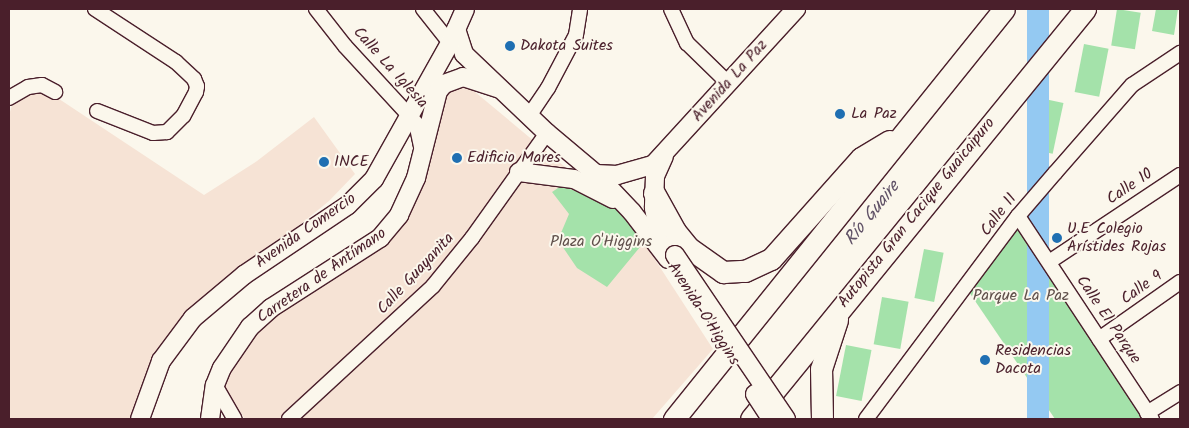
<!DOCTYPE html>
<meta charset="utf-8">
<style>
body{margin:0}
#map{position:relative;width:1189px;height:428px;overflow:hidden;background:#fbf7ec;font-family:Kalam,sans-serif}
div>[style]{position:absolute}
.built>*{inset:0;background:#f6e3d5}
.green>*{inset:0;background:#a4e2aa;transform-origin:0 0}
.water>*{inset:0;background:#94c9f2;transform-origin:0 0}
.roads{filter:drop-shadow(1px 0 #4a1f2b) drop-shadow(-1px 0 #4a1f2b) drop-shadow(0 1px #4a1f2b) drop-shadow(0 -1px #4a1f2b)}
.minor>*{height:14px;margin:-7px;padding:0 7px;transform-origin:7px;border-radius:7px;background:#fbf7ec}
.major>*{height:18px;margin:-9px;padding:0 9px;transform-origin:9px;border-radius:9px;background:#fbf7ec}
.highway>*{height:21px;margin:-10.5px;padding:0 10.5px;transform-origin:10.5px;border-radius:10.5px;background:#fbf7ec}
.bridges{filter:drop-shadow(1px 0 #4a1f2b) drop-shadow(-1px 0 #4a1f2b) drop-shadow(0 1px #4a1f2b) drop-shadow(0 -1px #4a1f2b)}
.major-bridge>*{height:18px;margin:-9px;padding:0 9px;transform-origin:9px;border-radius:9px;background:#fbf7ec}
.dots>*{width:14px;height:14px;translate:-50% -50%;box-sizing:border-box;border:2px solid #fbf7ec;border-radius:50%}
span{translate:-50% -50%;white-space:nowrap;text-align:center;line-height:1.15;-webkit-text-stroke:4px #fbf7ec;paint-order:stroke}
.poi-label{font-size:16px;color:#4a1f2b}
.left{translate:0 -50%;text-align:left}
.street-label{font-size:16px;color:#4a1f2b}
.park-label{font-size:16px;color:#60504b}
.water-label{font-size:18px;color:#605267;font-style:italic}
.frame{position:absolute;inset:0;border:10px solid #4a1f2b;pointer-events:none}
</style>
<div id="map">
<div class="built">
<i style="clip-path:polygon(458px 84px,469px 87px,630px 221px,713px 349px,652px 419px,245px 419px,225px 389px,225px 376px,258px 326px,376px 248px,445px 89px)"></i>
<i style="clip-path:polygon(44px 89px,204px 195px,257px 161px,314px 117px,355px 174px,329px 201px,187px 317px,136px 419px,9px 419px,9px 115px,14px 99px)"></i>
</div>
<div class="green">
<i style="left:1117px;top:9px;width:24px;height:37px;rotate:9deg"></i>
<i style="clip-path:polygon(1156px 9px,1178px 9px,1174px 35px,1152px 31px)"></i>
<i style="left:1084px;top:44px;width:25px;height:49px;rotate:11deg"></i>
<i style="left:1040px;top:98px;width:24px;height:52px;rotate:12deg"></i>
<i style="clip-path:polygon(561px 186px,611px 203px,645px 241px,607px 287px,577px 268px,558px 240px,569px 214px,552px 192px)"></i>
<i style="clip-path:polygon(1019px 220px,1151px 419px,1055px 419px,969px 292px)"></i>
<i style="left:924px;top:249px;width:20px;height:50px;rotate:11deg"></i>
<i style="left:882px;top:297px;width:27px;height:48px;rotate:10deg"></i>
<i style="left:846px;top:345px;width:26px;height:52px;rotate:11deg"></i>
</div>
<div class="water">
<i style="left:1027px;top:9px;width:22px;height:527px"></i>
</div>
<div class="roads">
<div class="minor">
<i style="left:95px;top:9px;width:97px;rotate:33.2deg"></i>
<i style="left:176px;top:62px;width:25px;rotate:43deg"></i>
<i style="left:194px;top:79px;width:8px;rotate:67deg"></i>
<i style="left:197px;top:86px;width:6px;rotate:99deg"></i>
<i style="left:196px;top:92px;width:27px;rotate:118deg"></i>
<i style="left:183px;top:116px;width:23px;rotate:135deg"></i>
<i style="left:167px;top:132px;width:14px;rotate:176deg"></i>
<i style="left:153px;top:133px;width:60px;rotate:-158.6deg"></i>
<i style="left:316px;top:9px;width:47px;rotate:51.9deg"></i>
<i style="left:345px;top:46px;width:105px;rotate:47.3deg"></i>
<i style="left:416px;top:123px;width:24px;rotate:78deg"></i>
<i style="left:423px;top:9px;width:43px;rotate:51.5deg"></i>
<i style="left:671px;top:9px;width:38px;rotate:65deg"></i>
<i style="left:687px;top:43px;width:57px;rotate:44.3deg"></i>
<i style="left:9px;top:98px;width:22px;rotate:-30deg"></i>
<i style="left:28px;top:87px;width:14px;rotate:-8deg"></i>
<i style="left:42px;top:85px;width:15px;rotate:28deg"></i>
<i style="left:529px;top:116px;width:34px;rotate:-56deg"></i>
<i style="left:548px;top:88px;width:60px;rotate:-62.2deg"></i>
<i style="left:576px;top:35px;width:26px;rotate:-81deg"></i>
<i style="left:1018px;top:216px;width:243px;rotate:56.6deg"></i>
<i style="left:1049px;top:262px;width:157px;rotate:-33.6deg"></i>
<i style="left:1099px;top:339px;width:99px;rotate:-35.1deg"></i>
<i style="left:215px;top:385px;width:39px;rotate:60deg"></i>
<i style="left:1147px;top:413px;width:39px;rotate:-32deg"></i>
<i style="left:289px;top:419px;width:196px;rotate:-42.7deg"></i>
<i style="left:433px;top:286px;width:62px;rotate:-50.9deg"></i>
<i style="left:472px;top:238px;width:129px;rotate:-54.5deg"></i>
<i style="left:866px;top:419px;width:254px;rotate:-53.2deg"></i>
<i style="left:1018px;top:216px;width:57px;rotate:-49.3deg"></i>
<i style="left:1055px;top:173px;width:117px;rotate:-48.8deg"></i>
<i style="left:1132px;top:85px;width:58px;rotate:-33.7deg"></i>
</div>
<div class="major">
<i style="left:456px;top:29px;width:26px;rotate:72deg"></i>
<i style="left:464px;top:54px;width:115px;rotate:43.6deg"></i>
<i style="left:547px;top:133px;width:64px;rotate:39.9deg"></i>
<i style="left:596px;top:174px;width:52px;rotate:46.5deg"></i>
<i style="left:632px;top:212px;width:59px;rotate:52.5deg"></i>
<i style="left:664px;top:156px;width:22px;rotate:114deg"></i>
<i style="left:655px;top:176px;width:32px;rotate:92deg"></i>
<i style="left:654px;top:208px;width:16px;rotate:79deg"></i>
<i style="left:657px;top:224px;width:24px;rotate:62deg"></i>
<i style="left:519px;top:172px;width:55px;rotate:7.3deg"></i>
<i style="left:574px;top:179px;width:44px;rotate:27.1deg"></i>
<i style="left:596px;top:174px;width:21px;rotate:3deg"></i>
<i style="left:617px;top:175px;width:37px;rotate:-16deg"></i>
<i style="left:653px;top:165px;width:212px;rotate:-47.5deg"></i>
<i style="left:140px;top:419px;width:62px;rotate:-70.1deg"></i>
<i style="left:161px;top:361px;width:54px;rotate:-53.3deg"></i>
<i style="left:193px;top:318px;width:67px;rotate:-40.1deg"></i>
<i style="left:244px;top:275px;width:125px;rotate:-33.9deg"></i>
<i style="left:348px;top:205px;width:37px;rotate:-45deg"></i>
<i style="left:374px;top:179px;width:156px;rotate:-60.8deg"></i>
<i style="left:450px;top:43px;width:37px;rotate:-66deg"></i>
<i style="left:210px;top:419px;width:34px;rotate:-82deg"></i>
<i style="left:215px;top:385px;width:18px;rotate:-68deg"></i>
<i style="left:222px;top:368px;width:50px;rotate:-55.7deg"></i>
<i style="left:250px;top:327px;width:28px;rotate:-42deg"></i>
<i style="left:271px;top:308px;width:130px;rotate:-32.7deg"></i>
<i style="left:380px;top:238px;width:30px;rotate:-50deg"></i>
<i style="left:399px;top:215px;width:41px;rotate:-65.3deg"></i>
<i style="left:416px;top:178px;width:90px;rotate:-75.8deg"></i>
<i style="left:438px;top:91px;width:9px;rotate:-49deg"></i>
<i style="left:444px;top:84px;width:20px;rotate:-20deg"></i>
<i style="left:463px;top:77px;width:38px;rotate:18deg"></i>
</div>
<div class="highway">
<i style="left:654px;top:193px;width:43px;rotate:61.1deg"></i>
<i style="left:675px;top:231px;width:22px;rotate:51deg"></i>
<i style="left:689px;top:248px;width:42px;rotate:35.2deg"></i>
<i style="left:723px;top:272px;width:22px;rotate:-3deg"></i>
<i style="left:745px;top:271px;width:29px;rotate:-25deg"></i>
<i style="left:771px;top:259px;width:135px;rotate:-48.3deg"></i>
<i style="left:861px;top:158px;width:33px;rotate:-31deg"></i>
<i style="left:674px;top:419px;width:526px;rotate:-51.17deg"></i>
<i style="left:751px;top:419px;width:529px;rotate:-50.83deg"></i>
<i style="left:822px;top:419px;width:50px;rotate:-91.1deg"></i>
<i style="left:821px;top:369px;width:52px;rotate:-71.9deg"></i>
</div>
</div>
<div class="bridges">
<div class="major-bridge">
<i style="left:675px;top:255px;width:198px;rotate:55.9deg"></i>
<i style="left:755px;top:394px;width:30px;rotate:57deg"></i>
</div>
</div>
<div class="dots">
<i style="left:510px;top:46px;background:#1f6fb2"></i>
<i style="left:840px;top:114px;background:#1f6fb2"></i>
<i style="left:457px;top:158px;background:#1f6fb2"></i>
<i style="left:324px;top:162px;background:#1f6fb2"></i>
<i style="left:1057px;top:238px;background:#1f6fb2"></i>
<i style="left:985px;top:360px;background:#1f6fb2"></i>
</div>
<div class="poi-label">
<span class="left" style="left:520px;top:46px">Dakota Suites</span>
<span class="left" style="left:851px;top:114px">La Paz</span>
<span class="left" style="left:467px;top:158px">Edificio Mares</span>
<span class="left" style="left:334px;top:162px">INCE</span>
<span class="left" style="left:1067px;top:238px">U.E Colegio<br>Arístides Rojas</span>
<span class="left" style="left:995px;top:360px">Residencias<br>Dacota</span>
</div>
<div class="street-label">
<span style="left:390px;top:68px;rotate:48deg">Calle La Iglesia</span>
<span style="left:730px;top:81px;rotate:-48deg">Avenida La Paz</span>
<span style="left:1130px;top:187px;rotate:-34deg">Calle 10</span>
<span style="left:917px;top:213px;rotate:-51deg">Autopista Gran Cacique Guaicaipuro</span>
<span style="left:999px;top:215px;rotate:-53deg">Calle 11</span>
<span style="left:306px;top:231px;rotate:-35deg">Avenida Comercio</span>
<span style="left:416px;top:274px;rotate:-47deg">Calle Guayanita</span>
<span style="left:322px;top:276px;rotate:-35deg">Carretera de Antímano</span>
<span style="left:1142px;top:288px;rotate:-35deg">Calle 9</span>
<span style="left:703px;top:314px;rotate:57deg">Avenida O'Higgins</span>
<span style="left:1108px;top:320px;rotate:56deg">Calle El Parque</span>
</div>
<div class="park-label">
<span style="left:601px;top:242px">Plaza O'Higgins</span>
<span style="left:1021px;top:296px">Parque La Paz</span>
</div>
<div class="water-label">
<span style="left:873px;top:214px;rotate:-51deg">Río Guaire</span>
</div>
<div class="frame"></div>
</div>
